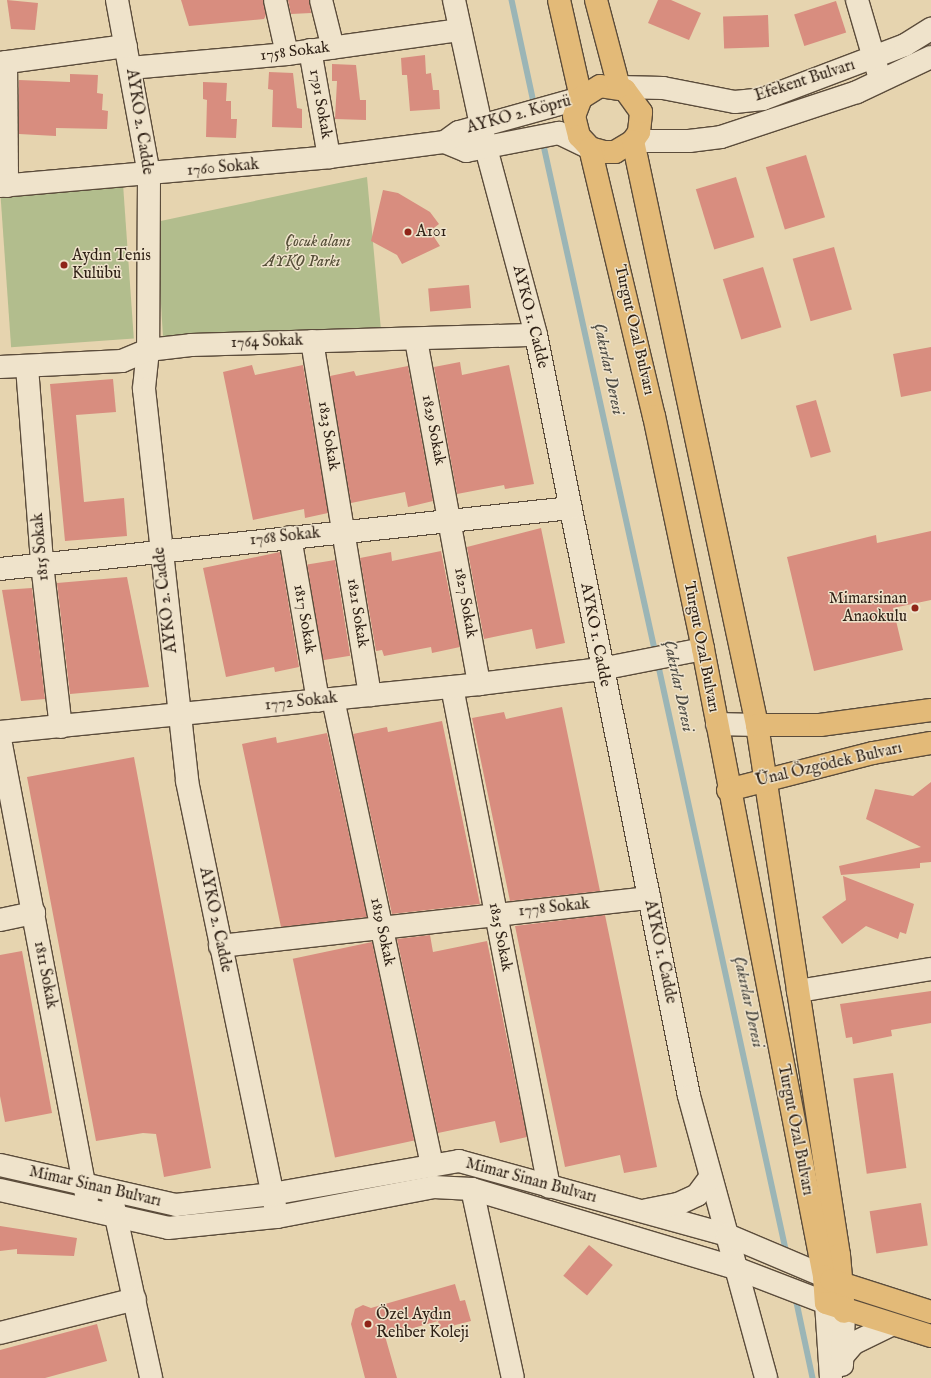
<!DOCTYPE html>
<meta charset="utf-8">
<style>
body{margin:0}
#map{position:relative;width:931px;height:1378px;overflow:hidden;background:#e6d4af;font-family:"IM FELL English",serif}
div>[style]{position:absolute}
.green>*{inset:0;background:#b2bd8d;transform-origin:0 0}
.stream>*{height:5.5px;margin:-2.75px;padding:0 2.75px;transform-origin:2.75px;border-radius:2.75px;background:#9bb5b6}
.building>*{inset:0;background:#d88d7f;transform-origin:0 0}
.roads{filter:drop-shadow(1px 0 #5b4c3b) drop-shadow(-1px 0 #5b4c3b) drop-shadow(0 1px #5b4c3b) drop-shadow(0 -1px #5b4c3b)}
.minor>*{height:22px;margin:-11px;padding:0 11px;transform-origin:11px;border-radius:11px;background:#efe3cb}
.major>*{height:22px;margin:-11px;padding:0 11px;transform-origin:11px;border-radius:11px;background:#e3ba78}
.dots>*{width:11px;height:11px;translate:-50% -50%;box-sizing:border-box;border:2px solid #efe3cb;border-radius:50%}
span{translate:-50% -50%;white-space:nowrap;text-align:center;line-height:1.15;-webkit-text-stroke:3px #efe3cb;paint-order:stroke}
.street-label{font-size:16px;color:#2d1f14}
.poi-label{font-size:16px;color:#2d1f14}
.left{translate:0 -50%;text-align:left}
.right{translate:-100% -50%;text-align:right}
.park-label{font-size:16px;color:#554e38;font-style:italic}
.water-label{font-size:17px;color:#4e4c45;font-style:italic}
</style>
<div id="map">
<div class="green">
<i style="clip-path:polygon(367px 177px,381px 330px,163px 337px,156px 222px)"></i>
<i style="left:123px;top:184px;width:155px;height:123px;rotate:86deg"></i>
</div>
<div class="stream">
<i style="left:512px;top:0;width:109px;rotate:77.9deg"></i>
<i style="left:543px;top:141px;width:525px;rotate:77.58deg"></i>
<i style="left:658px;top:662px;width:606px;rotate:77.71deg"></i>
<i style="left:796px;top:1298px;width:82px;rotate:78deg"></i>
</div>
<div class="building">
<i style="clip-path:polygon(7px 0,38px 3px,35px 30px,11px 29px)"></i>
<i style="clip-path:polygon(181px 0,263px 0,266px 15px,264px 19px,189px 26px)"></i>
<i style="clip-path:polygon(288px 0,309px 0,311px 13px,291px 14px)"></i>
<i style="clip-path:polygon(658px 0,671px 0,701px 13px,689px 40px,648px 23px)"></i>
<i style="left:836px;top:1px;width:33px;height:44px;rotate:72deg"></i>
<i style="left:768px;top:15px;width:32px;height:45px;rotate:88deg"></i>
<i style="clip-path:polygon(425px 55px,426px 74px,431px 73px,433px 90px,439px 90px,440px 109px,410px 111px,407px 75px,402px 75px,401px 58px)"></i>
<i style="clip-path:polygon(332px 64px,356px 65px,360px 100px,366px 100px,366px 120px,335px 119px,337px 81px,332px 81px)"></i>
<i style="clip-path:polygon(269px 72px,293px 73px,297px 108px,302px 109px,302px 128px,272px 127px,273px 90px,268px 89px)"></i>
<i style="clip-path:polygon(70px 74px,98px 75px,97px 93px,103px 94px,102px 110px,108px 111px,107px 129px,56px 128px,56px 136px,19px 134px,19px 80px,70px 82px)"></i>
<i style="clip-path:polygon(203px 82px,227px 83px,226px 101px,231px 101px,231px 119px,237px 119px,236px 138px,206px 137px,207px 100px,203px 99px)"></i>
<i style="left:806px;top:155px;width:65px;height:42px;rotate:73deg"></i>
<i style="left:736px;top:177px;width:63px;height:42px;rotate:73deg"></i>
<i style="clip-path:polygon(383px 190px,398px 193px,430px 212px,439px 224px,430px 231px,440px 246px,402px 264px,397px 255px,371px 241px)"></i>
<i style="left:834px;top:247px;width:65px;height:43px;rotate:74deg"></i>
<i style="left:763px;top:267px;width:63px;height:42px;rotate:73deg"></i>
<i style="left:469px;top:285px;width:23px;height:41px;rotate:85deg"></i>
<i style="clip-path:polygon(931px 347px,931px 391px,901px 397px,893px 354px)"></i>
<i style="clip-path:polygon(460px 362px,462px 375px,509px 365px,534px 484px,505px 489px,504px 485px,457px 494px,434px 367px)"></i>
<i style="clip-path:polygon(252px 365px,255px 375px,303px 365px,328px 513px,305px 518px,304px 509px,253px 520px,223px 372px)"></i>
<i style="clip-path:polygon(408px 366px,433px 501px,408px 507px,405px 492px,351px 503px,330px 376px,354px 371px,356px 376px)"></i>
<i style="clip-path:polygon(113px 379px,116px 412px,76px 415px,84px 502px,124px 498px,127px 536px,65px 541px,50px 384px)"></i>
<i style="left:816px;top:400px;width:54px;height:21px;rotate:74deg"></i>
<i style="clip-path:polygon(541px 528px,565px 643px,536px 649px,532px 629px,484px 639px,467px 547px)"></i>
<i style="clip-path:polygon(931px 531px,931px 600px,893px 608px,903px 650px,814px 671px,787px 557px,876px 535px,877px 543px)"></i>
<i style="clip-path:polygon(441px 551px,460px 647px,432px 653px,431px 647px,384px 656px,382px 650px,376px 651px,360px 558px,391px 552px,392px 561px)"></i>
<i style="clip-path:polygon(280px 552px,299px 667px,275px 672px,274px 667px,226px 677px,203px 568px)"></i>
<i style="left:335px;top:560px;width:97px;height:28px;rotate:81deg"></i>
<i style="clip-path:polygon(127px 577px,149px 687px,70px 694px,57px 583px)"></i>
<i style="clip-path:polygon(32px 588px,45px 699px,21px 701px,2px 590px)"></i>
<i style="clip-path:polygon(562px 707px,600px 891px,510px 901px,472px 718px,504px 712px,506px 719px)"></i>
<i style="clip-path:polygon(442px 721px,480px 904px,392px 914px,353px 734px,387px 727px,388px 732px)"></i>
<i style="clip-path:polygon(327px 733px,367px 917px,281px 927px,242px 744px,276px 737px,277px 743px)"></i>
<i style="clip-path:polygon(134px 757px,211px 1168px,164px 1177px,156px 1134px,143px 1133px,96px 1141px,27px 777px)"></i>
<i style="clip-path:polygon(931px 782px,931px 862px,920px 863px,920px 868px,841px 875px,839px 866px,921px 847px,866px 819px,875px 789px,913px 796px)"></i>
<i style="clip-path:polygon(843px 876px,914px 904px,906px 934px,900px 932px,898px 939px,866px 926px,842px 944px,822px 917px,846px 900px)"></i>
<i style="clip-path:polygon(605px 915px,657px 1167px,624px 1173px,620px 1155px,565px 1167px,515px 926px)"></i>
<i style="clip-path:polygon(430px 935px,433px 952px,487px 941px,527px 1137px,500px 1143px,495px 1121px,438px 1133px,397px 939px)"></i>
<i style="left:372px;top:942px;width:203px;height:81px;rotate:78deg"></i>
<i style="clip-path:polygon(22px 951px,52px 1113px,5px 1122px,0 1096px,0 955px)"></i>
<i style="clip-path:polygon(931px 991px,931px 1023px,891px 1030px,892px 1036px,853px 1044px,852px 1037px,846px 1038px,840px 1004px)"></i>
<i style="left:893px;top:1073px;width:96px;height:40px;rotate:82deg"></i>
<i style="left:921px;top:1203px;width:43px;height:52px;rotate:81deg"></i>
<i style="clip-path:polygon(0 1226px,77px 1238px,74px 1256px,17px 1254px,17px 1249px,0 1251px)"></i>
<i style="left:589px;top:1245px;width:31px;height:40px;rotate:40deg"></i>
<i style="clip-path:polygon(455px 1284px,460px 1301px,465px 1300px,471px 1321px,440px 1329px,438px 1321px,385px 1336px,397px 1378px,365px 1378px,351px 1324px,355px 1309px,363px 1305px,371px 1308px)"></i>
<i style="clip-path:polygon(97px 1324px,107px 1361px,45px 1378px,0 1378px,0 1350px)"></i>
</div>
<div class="roads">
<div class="minor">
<i style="left:117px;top:0;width:178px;rotate:79.6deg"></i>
<i style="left:149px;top:175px;width:175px;rotate:90.3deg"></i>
<i style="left:148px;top:350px;width:39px;rotate:96deg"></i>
<i style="left:144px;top:389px;width:394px;rotate:83.7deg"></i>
<i style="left:187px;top:781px;width:445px;rotate:78.3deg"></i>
<i style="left:275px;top:0;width:55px;rotate:77.5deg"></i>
<i style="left:321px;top:0;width:49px;rotate:76deg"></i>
<i style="left:454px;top:0;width:151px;rotate:77.8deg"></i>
<i style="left:486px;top:148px;width:194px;rotate:75deg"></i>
<i style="left:536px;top:335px;width:776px;rotate:78.63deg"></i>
<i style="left:689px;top:1096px;width:292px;rotate:74.7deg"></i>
<i style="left:857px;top:0;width:75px;rotate:73.7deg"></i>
<i style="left:310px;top:50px;width:109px;rotate:79.9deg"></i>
<i style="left:6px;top:62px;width:124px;rotate:89.5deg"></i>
<i style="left:0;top:63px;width:127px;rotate:-7.7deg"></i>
<i style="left:130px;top:68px;width:158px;rotate:-5.1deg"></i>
<i style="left:287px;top:54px;width:175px;rotate:-7.9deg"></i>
<i style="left:619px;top:87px;width:44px;rotate:1.3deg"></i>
<i style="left:663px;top:88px;width:73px;rotate:11deg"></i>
<i style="left:735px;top:102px;width:28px;rotate:-6deg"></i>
<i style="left:763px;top:99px;width:152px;rotate:-20.8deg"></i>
<i style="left:905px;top:45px;width:31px;rotate:-32deg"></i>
<i style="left:633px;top:141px;width:56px"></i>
<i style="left:689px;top:141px;width:32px;rotate:-7deg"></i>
<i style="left:721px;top:137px;width:143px;rotate:-18.3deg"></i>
<i style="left:857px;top:92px;width:82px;rotate:-25.3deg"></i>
<i style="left:445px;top:142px;width:23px;rotate:23deg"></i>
<i style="left:466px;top:151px;width:95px;rotate:-11deg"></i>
<i style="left:559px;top:133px;width:34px;rotate:26deg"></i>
<i style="left:0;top:186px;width:330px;rotate:-5deg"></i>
<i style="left:329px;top:157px;width:117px;rotate:-7.4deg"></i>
<i style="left:445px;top:142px;width:17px;rotate:-36deg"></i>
<i style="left:459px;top:132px;width:127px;rotate:-15.6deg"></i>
<i style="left:416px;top:340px;width:350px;rotate:79.6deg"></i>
<i style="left:312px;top:341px;width:359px;rotate:80.7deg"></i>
<i style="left:0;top:367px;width:122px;rotate:-2.8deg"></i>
<i style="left:122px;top:361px;width:28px;rotate:-23deg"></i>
<i style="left:148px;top:350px;width:43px;rotate:-6.6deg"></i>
<i style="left:191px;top:345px;width:345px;rotate:-1.7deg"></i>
<i style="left:27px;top:367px;width:198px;rotate:85.6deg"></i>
<i style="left:42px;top:564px;width:164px;rotate:83.4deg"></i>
<i style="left:290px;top:537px;width:166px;rotate:80.3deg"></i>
<i style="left:0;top:569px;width:574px;rotate:-6.1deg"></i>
<i style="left:452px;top:687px;width:509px;rotate:79.02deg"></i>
<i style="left:333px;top:699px;width:476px;rotate:78deg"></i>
<i style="left:717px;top:724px;width:40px;rotate:1.4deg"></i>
<i style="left:0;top:732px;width:481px;rotate:-5.7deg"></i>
<i style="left:479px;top:684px;width:123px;rotate:-7deg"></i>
<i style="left:601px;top:669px;width:104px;rotate:-11.1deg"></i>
<i style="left:0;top:739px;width:468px;rotate:79.3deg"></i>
<i style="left:0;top:920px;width:35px;rotate:-12deg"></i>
<i style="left:220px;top:946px;width:432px;rotate:-6.4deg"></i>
<i style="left:798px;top:991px;width:135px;rotate:-9.4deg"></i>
<i style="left:0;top:1165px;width:180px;rotate:12.8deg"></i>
<i style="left:176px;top:1205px;width:97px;rotate:-6.5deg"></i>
<i style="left:272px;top:1194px;width:190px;rotate:-10deg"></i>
<i style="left:459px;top:1161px;width:278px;rotate:15.4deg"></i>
<i style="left:727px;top:1235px;width:105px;rotate:22.9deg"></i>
<i style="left:472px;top:1189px;width:193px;rotate:77.8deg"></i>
<i style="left:0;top:1190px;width:172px;rotate:12.7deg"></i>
<i style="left:168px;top:1228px;width:110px;rotate:-5.8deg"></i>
<i style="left:277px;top:1217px;width:160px;rotate:-10.8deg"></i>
<i style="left:434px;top:1187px;width:38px;rotate:3deg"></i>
<i style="left:472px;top:1189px;width:278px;rotate:16.7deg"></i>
<i style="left:738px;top:1269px;width:94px;rotate:21.1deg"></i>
<i style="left:826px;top:1303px;width:75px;rotate:86.2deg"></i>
<i style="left:113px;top:1203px;width:179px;rotate:77.7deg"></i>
<i style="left:647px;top:1210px;width:32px;rotate:-11deg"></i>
<i style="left:678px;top:1204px;width:21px;rotate:-25deg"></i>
<i style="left:697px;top:1195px;width:21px;rotate:-53deg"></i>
<i style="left:0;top:1333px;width:139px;rotate:-14.1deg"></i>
<i style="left:841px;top:1358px;width:20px;rotate:-49deg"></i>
<i style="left:854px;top:1343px;width:41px;rotate:-25.9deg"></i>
<i style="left:842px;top:1365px;width:53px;rotate:-87.8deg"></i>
</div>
<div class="major">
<i style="left:559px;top:0;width:100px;rotate:77.3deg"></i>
<i style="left:581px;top:98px;width:19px;rotate:111deg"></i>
<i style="left:574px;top:116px;width:21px;rotate:76deg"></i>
<i style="left:579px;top:136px;width:16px;rotate:47deg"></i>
<i style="left:590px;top:148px;width:15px;rotate:16deg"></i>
<i style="left:604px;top:152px;width:11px"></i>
<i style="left:615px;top:152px;width:21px;rotate:-31deg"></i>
<i style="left:633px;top:141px;width:11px;rotate:-56deg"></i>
<i style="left:639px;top:132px;width:20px;rotate:-84deg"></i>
<i style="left:641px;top:112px;width:27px;rotate:-126deg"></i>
<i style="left:625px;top:90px;width:25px;rotate:-171deg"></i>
<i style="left:600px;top:86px;width:22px;rotate:148deg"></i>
<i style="left:596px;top:0;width:90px;rotate:75.2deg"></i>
<i style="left:633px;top:141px;width:597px;rotate:78.01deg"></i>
<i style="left:757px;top:725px;width:536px;rotate:81.21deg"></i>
<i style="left:839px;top:1255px;width:57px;rotate:85deg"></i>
<i style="left:590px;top:148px;width:276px;rotate:76.6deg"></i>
<i style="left:654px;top:416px;width:238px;rotate:78.1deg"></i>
<i style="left:703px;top:649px;width:639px;rotate:79.08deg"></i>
<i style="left:824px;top:1276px;width:27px;rotate:86deg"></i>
<i style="left:826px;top:1303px;width:110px;rotate:17.4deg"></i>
<i style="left:757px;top:725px;width:63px"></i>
<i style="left:820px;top:725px;width:112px;rotate:-7.7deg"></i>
<i style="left:728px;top:790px;width:150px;rotate:-14.3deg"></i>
<i style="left:873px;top:753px;width:59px;rotate:-9.8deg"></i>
<i style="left:831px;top:1280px;width:105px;rotate:17.7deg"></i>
</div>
</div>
<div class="dots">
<i style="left:408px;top:232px;background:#8f2418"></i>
<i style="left:64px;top:265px;background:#8f2418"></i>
<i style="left:915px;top:608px;background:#8f2418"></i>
<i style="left:368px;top:1324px;background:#8f2418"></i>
</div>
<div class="street-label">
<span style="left:295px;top:52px;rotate:-7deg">1758 Sokak</span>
<span style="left:805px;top:81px;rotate:-18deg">Efekent Bulvarı</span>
<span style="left:320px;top:104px;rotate:80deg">1791 Sokak</span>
<span style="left:519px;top:115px;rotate:-15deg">AYKO 2. Köprü</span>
<span style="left:139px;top:122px;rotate:81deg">AYKO 2. Cadde</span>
<span style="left:223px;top:168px;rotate:-5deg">1760 Sokak</span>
<span style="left:530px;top:317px;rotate:76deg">AYKO 1. Cadde</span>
<span style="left:634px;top:330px;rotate:77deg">Turgut Ozal Bulvarı</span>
<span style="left:267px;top:342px;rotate:-2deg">1764 Sokak</span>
<span style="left:433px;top:430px;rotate:79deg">1829 Sokak</span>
<span style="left:328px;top:436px;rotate:81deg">1823 Sokak</span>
<span style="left:285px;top:537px;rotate:-6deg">1768 Sokak</span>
<span style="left:41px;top:547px;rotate:-95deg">1815 Sokak</span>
<span style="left:166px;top:600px;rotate:-97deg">AYKO 2. Cadde</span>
<span style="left:465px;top:603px;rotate:80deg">1827 Sokak</span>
<span style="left:357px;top:613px;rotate:81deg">1821 Sokak</span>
<span style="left:304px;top:619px;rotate:80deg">1817 Sokak</span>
<span style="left:595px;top:635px;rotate:79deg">AYKO 1. Cadde</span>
<span style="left:701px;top:647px;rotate:79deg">Turgut Ozal Bulvarı</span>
<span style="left:301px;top:702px;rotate:-6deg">1772 Sokak</span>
<span style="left:829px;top:765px;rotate:-13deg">Ünal Özgödek Bulvarı</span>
<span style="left:554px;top:908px;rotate:-6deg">1778 Sokak</span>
<span style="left:215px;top:920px;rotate:78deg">AYKO 2. Cadde</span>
<span style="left:382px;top:932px;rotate:78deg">1819 Sokak</span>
<span style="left:500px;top:937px;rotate:79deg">1825 Sokak</span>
<span style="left:660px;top:952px;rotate:78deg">AYKO 1. Cadde</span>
<span style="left:45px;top:975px;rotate:79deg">1811 Sokak</span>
<span style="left:795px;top:1130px;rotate:79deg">Turgut Ozal Bulvarı</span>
<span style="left:531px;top:1181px;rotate:15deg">Mimar Sinan Bulvarı</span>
<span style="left:95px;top:1187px;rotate:13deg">Mimar Sinan Bulvarı</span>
</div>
<div class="poi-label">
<span class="left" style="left:416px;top:232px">A101</span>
<span class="left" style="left:72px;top:265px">Aydın Tenis<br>Kulübü</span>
<span class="right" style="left:907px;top:608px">Mimarsinan<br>Anaokulu</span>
<span class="left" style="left:376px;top:1324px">Özel Aydın<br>Rehber Koleji</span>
</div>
<div class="park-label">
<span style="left:318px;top:242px">Çocuk alanı</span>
<span style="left:302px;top:262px">AYKO Parkı</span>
</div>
<div class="water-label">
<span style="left:608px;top:369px;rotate:78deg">Çakırlar Deresi</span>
<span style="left:678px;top:686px;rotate:78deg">Çakırlar Deresi</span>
<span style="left:748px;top:1002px;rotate:78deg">Çakırlar Deresi</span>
</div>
</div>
